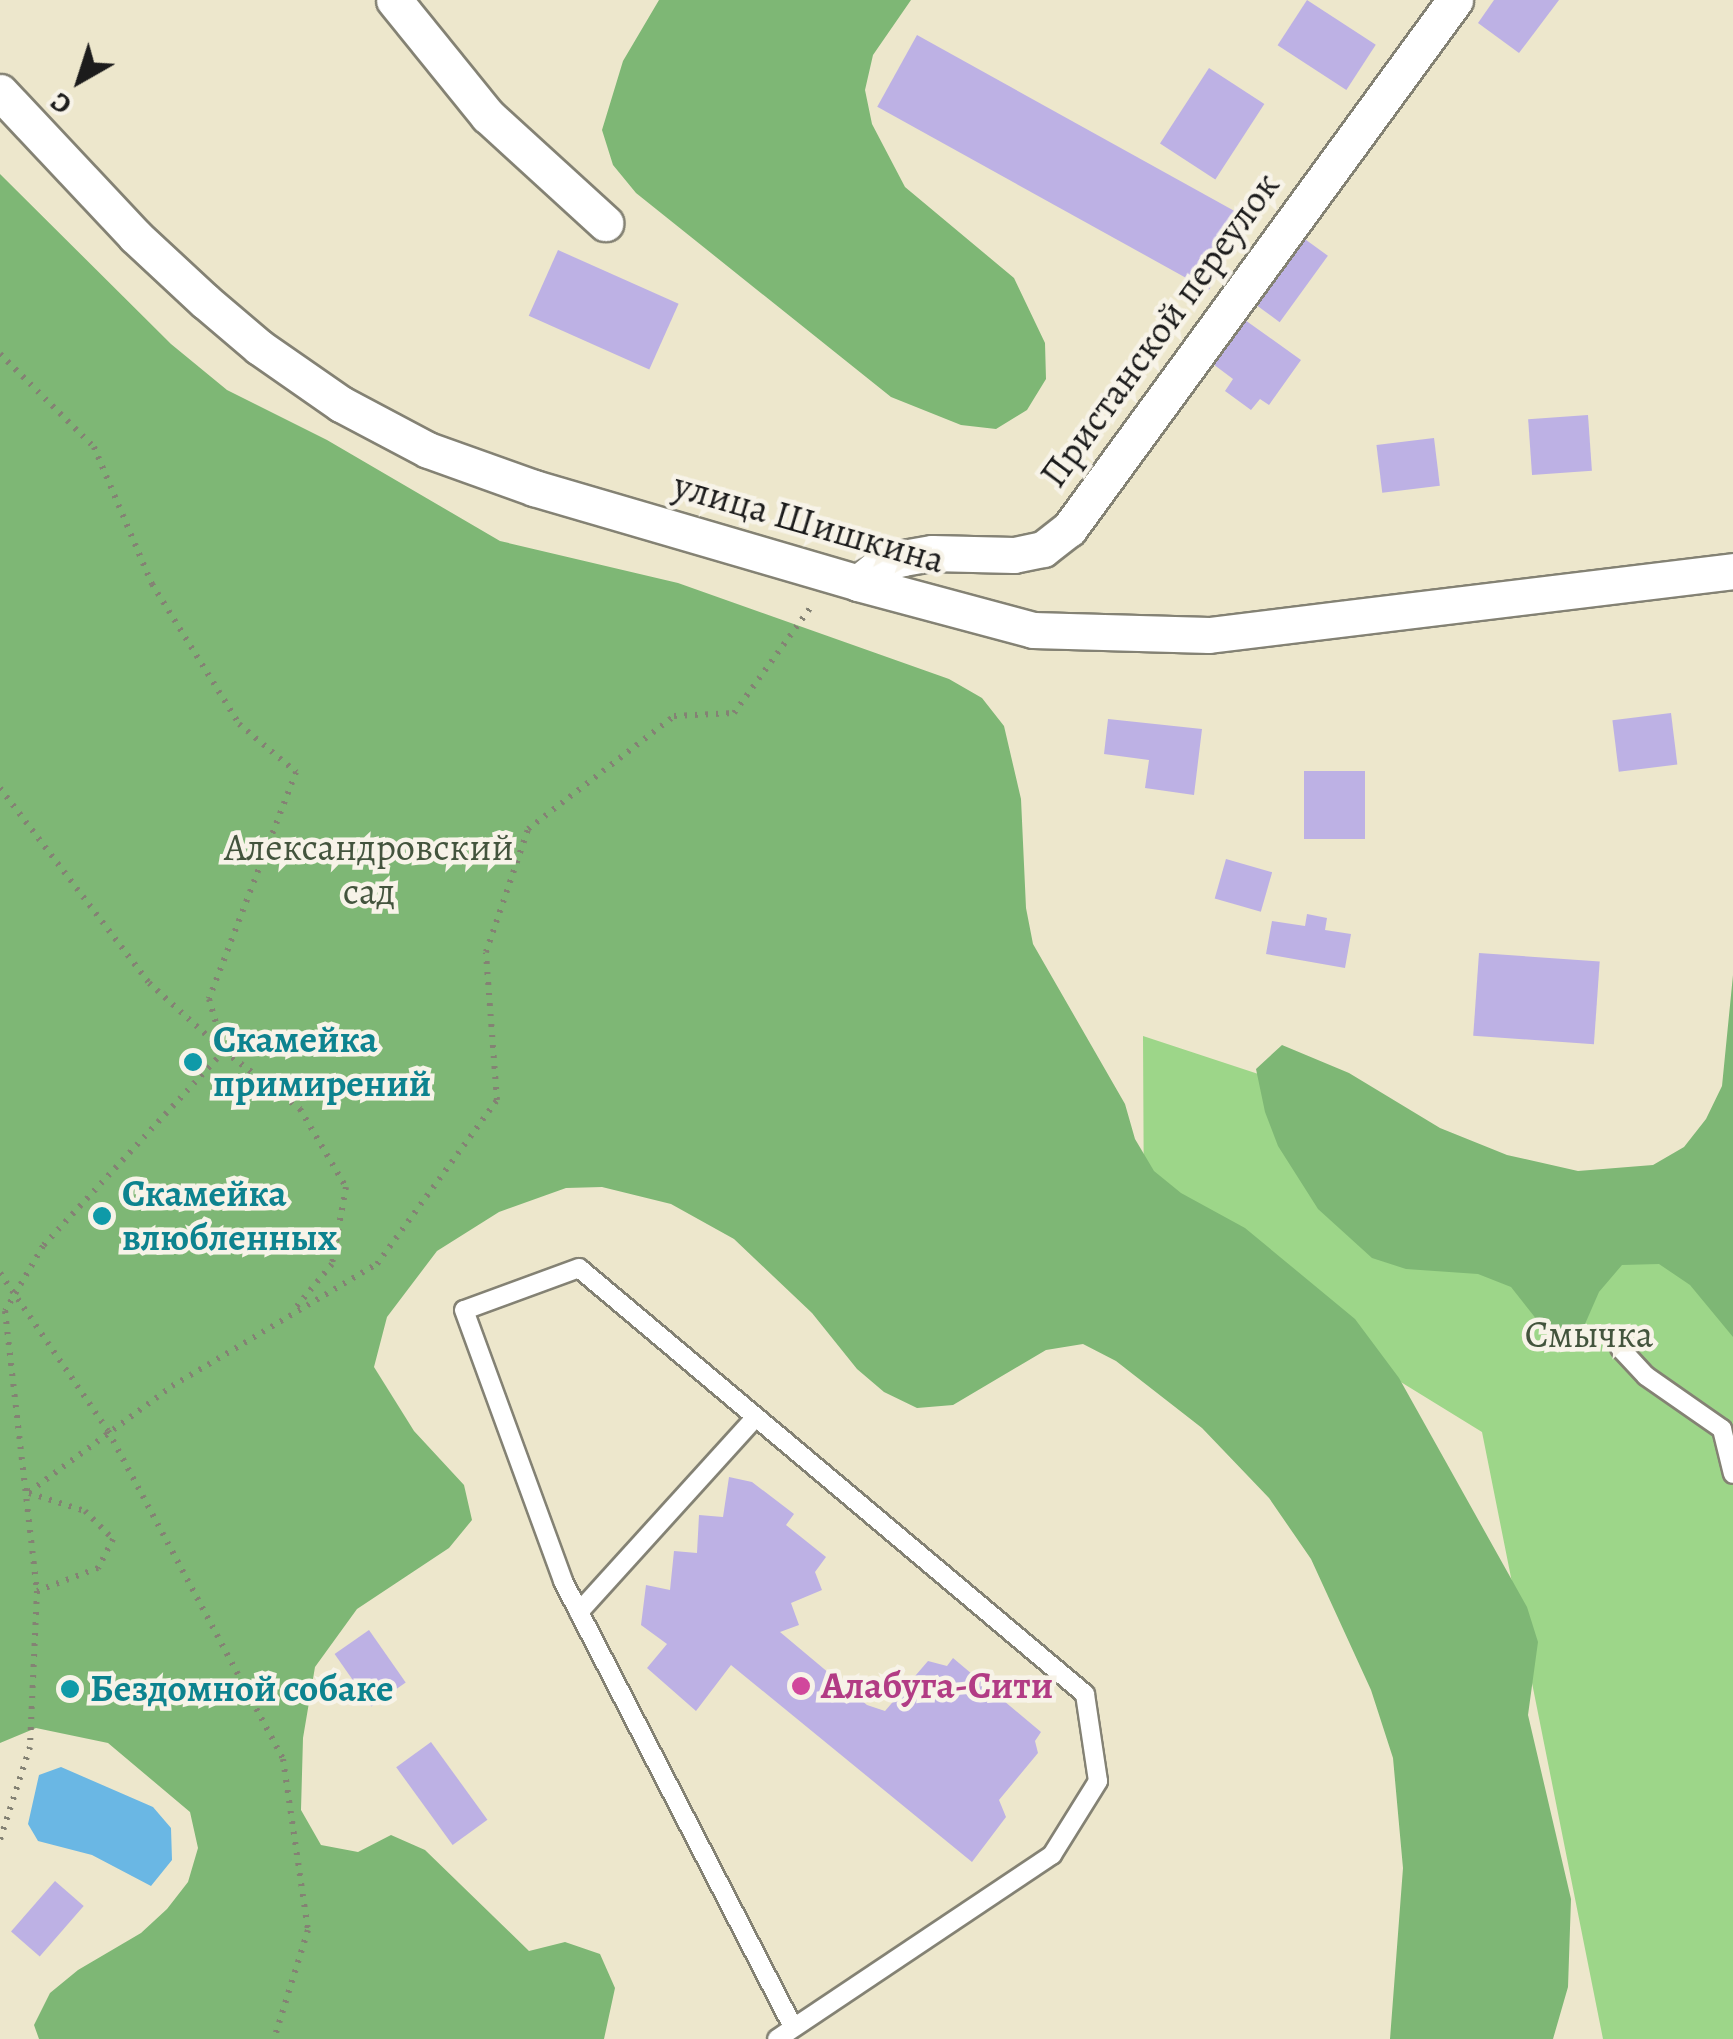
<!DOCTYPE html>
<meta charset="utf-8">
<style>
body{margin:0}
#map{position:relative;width:1733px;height:2039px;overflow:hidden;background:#ede7cc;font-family:Alegreya,serif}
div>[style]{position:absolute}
.green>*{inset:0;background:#9dd689}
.forest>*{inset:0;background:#7eb775}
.water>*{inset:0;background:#6ab7e4}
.building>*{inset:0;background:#bdb1e4;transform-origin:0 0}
.path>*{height:6px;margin-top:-3px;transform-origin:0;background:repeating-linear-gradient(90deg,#848274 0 2.5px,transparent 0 10.5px)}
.roads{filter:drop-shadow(2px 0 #848274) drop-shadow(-2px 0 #848274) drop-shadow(0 2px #848274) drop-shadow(0 -2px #848274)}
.service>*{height:18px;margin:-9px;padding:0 9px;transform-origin:9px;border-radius:9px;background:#fff}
.minor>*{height:35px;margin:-17.5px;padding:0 17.5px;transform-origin:17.5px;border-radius:17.5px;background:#fff}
.dots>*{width:28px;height:28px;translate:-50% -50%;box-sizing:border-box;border:5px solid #f7f3e8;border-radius:50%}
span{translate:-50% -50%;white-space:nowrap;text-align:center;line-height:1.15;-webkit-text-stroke:9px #f7f3e8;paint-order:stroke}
.street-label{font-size:38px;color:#1c1c1c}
.park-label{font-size:38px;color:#43543d}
.culture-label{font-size:38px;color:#0d838f;font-weight:700}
.left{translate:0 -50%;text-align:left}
.hotel-label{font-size:38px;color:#b23c85;font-weight:700}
.north{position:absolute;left:30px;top:30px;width:100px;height:100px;-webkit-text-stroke:8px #f7f3e8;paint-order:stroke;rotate:219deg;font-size:28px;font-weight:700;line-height:40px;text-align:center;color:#1c1c1c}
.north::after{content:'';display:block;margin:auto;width:35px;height:45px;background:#1c1c1c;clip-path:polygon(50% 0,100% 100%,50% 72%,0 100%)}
</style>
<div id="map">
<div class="green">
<i style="clip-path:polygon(1143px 1036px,1638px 1199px,1733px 1184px,1733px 2039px,1603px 2039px,1482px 1432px,1144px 1224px)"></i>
</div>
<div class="forest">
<i style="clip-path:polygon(659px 0,911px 0,873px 55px,865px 90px,872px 124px,905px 187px,1014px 278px,1045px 343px,1046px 379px,1027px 410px,996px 429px,961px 425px,891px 397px,636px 193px,613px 165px,602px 130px,623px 61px)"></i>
<i style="clip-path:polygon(0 174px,171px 344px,227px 390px,327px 440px,500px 541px,678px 583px,949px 679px,982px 698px,1004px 726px,1021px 799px,1026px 908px,1033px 944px,1125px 1104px,1135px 1139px,1154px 1171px,1181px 1193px,1245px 1228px,1355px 1319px,1399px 1378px,1527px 1607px,1538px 1642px,1528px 1715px,1571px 1899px,1568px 1987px,1553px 2039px,1390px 2039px,1403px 1868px,1393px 1758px,1371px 1690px,1311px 1559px,1269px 1498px,1202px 1428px,1116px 1361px,1083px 1344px,1046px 1350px,953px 1405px,917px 1408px,884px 1392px,857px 1369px,812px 1313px,734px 1239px,671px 1204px,602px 1187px,566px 1188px,499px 1212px,437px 1251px,387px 1317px,374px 1367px,414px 1431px,464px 1485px,472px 1520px,449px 1548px,357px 1609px,315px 1667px,303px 1738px,301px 1810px,321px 1845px,358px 1852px,391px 1835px,425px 1850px,529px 1951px,565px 1942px,600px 1954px,615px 1988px,604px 2039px,39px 2039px,34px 2025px,50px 1993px,78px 1970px,141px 1933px,167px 1909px,188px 1882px,198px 1848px,190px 1812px,108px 1743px,36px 1728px,0 1743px)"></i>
<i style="clip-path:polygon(1733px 975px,1733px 1337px,1690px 1285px,1659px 1264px,1622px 1265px,1599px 1292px,1585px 1324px,1556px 1344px,1511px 1287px,1478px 1274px,1406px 1269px,1372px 1258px,1318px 1209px,1278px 1146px,1265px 1112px,1256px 1069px,1282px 1045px,1349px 1073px,1440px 1128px,1507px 1155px,1578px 1171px,1653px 1165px,1684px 1147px,1706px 1119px,1722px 1086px)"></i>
</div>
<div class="water">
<i style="clip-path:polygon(61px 1767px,153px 1807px,171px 1828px,172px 1860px,151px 1886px,92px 1855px,38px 1841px,28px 1824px,39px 1775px)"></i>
</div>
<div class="building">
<i style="left:1307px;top:0;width:82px;height:54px;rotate:33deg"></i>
<i style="clip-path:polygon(1494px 0,1559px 0,1519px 53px,1478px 23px)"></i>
<i style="left:917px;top:35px;width:379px;height:82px;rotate:29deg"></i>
<i style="left:1209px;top:68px;width:66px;height:90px;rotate:33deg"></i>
<i style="left:1302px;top:237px;width:32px;height:82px;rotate:36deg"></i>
<i style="left:558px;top:250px;width:132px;height:72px;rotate:24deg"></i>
<i style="clip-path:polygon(1245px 320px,1301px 360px,1269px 405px,1260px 399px,1251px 410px,1225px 391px,1233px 379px,1213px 364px)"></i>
<i style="left:1588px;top:415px;width:56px;height:60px;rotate:86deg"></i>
<i style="left:1434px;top:438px;width:48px;height:58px;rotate:83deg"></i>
<i style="left:1671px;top:713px;width:52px;height:59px;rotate:83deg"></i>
<i style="clip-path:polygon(1108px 719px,1202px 729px,1194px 795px,1145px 788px,1149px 760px,1104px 754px)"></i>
<i style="left:1304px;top:771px;width:61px;height:68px"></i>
<i style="left:1226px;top:859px;width:48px;height:41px;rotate:16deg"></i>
<i style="clip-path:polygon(1307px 914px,1327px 918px,1325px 930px,1351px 934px,1345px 968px,1266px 954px,1272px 921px,1305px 926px)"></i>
<i style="left:1479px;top:953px;width:121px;height:83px;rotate:4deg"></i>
<i style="clip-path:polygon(729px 1477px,752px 1482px,794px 1514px,786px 1525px,826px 1557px,815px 1572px,822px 1590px,791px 1603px,799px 1625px,780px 1632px,867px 1705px,885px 1711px,928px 1661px,947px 1666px,953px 1658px,1041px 1732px,1035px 1741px,1038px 1753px,999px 1800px,1006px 1817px,972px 1862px,731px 1665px,696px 1711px,647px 1668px,667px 1644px,641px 1625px,646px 1585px,670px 1590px,674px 1551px,697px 1553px,699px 1515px,723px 1517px)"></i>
<i style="left:369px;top:1630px;width:64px;height:42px;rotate:55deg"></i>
<i style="left:431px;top:1742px;width:96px;height:43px;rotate:54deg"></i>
<i style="left:55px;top:1881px;width:38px;height:67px;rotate:41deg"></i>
</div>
<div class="path">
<i style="left:0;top:354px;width:132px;rotate:44.7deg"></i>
<i style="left:94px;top:447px;width:149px;rotate:67.1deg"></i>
<i style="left:152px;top:584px;width:165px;rotate:58.1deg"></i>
<i style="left:239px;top:724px;width:75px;rotate:40.1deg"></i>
<i style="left:296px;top:772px;width:243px;rotate:111deg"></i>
<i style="left:209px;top:999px;width:54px;rotate:73.9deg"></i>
<i style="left:224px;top:1051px;width:266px;rotate:132.9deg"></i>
<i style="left:43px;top:1246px;width:75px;rotate:120.3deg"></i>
<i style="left:5px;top:1311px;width:282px;rotate:83.5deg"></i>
<i style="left:37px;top:1591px;width:156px;rotate:92.6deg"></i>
<i style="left:30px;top:1747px;width:98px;rotate:107.9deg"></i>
<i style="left:0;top:788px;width:245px;rotate:52.6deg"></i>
<i style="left:149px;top:983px;width:101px;rotate:42.2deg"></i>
<i style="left:224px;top:1051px;width:96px;rotate:37.3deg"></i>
<i style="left:300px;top:1109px;width:91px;rotate:59.5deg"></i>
<i style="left:346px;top:1187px;width:78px;rotate:100.3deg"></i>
<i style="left:332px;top:1264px;width:62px;rotate:129.8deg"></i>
<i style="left:0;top:1273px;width:191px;rotate:55.6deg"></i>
<i style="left:108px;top:1431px;width:372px;rotate:61.9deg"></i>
<i style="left:283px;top:1759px;width:173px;rotate:81.7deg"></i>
<i style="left:308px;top:1930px;width:114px;rotate:107.3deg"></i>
<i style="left:29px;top:1492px;width:178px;rotate:-36.5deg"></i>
<i style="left:172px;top:1386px;width:239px;rotate:-30.8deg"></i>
<i style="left:377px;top:1264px;width:203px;rotate:-53.8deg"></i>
<i style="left:497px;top:1100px;width:148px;rotate:-94.3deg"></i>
<i style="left:486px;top:952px;width:130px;rotate:-71.1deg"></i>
<i style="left:528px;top:829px;width:185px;rotate:-37.7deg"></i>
<i style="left:674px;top:716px;width:60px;rotate:-2.9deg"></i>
<i style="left:734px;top:713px;width:135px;rotate:-54.1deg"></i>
<i style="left:29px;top:1493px;width:59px;rotate:17.8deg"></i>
<i style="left:85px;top:1511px;width:40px;rotate:45deg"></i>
<i style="left:113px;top:1539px;width:33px;rotate:117deg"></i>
<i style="left:98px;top:1568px;width:65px;rotate:159.3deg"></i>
</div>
<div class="roads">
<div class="service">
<i style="left:1620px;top:1348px;width:38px;rotate:47deg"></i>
<i style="left:1646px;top:1376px;width:93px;rotate:34.9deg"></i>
<i style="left:1722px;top:1429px;width:46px;rotate:76.3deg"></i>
<i style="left:579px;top:1612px;width:263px;rotate:-47.8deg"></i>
<i style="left:777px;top:2039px;width:331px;rotate:-33.8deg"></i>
<i style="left:1052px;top:1855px;width:87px;rotate:-58.1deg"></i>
<i style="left:1098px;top:1781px;width:88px;rotate:-98.5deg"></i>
<i style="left:1085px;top:1694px;width:661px;rotate:-139.91deg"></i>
<i style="left:579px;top:1268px;width:122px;rotate:159.9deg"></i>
<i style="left:464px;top:1310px;width:289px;rotate:69.9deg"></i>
<i style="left:563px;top:1581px;width:502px;rotate:62.72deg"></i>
</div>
<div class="minor">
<i style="left:394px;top:0;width:149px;rotate:51deg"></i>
<i style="left:488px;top:116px;width:159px;rotate:42.4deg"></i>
<i style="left:0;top:92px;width:197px;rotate:46.8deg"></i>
<i style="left:135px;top:236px;width:96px;rotate:42.9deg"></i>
<i style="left:205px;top:301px;width:71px;rotate:40.4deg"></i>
<i style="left:259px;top:347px;width:100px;rotate:34.8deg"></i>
<i style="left:341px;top:404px;width:98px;rotate:27.9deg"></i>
<i style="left:428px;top:450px;width:113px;rotate:19.7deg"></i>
<i style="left:534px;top:488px;width:338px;rotate:16.3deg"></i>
<i style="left:858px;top:583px;width:181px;rotate:15deg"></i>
<i style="left:1033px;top:630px;width:176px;rotate:1.6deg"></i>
<i style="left:1209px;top:635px;width:528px;rotate:-6.96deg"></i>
<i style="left:858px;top:583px;width:32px;rotate:-39deg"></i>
<i style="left:883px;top:563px;width:21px;rotate:-14deg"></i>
<i style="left:903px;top:558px;width:29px;rotate:-10deg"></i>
<i style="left:932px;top:553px;width:82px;rotate:1.4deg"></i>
<i style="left:1014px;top:555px;width:30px;rotate:-12deg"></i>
<i style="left:1043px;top:549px;width:33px;rotate:-38deg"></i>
<i style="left:1069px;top:529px;width:655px;rotate:-53.88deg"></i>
</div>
</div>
<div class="dots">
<i style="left:193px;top:1062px;background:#0f9aa8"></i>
<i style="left:102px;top:1216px;background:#0f9aa8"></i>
<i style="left:801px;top:1686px;background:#d1479c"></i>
<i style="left:70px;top:1689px;background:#0f9aa8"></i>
</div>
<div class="street-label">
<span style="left:1160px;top:330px;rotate:-54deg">Пристанской переулок</span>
<span style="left:809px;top:523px;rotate:16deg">улица Шишкина</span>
</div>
<div class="park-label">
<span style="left:369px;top:870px">Александровский<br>сад</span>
<span style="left:1589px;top:1335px">Смычка</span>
</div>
<div class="culture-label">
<span class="left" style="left:213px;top:1062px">Скамейка<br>примирений</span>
<span class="left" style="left:122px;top:1216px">Скамейка<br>влюбленных</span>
<span class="left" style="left:90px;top:1689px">Бездомной собаке</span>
</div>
<div class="hotel-label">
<span class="left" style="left:821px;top:1686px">Алабуга-Сити</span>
</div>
<div class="north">С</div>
</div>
